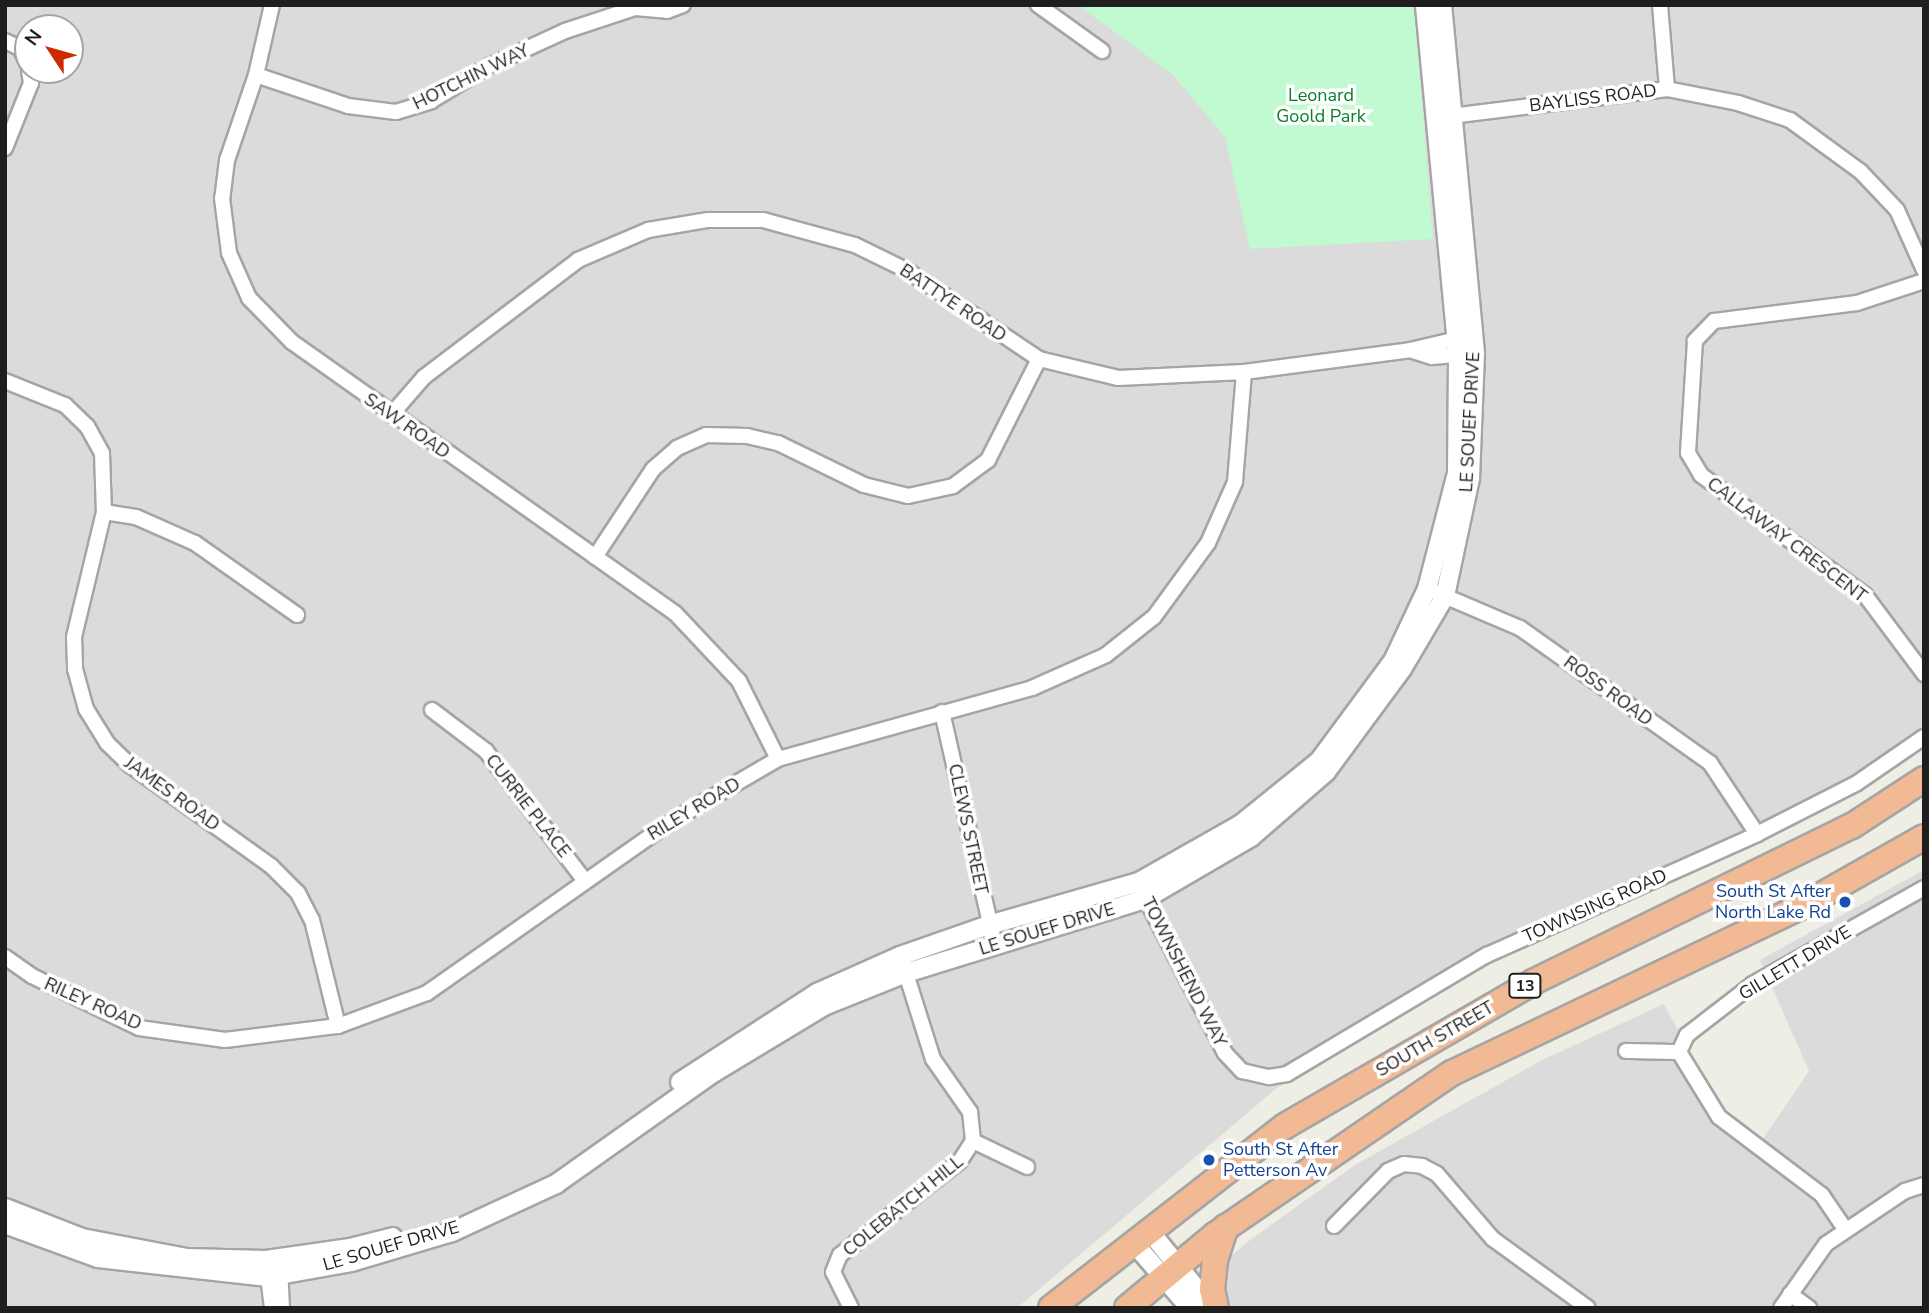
<!DOCTYPE html>
<style>
body{margin:0}
#map{position:relative;width:1929px;height:1313px;overflow:hidden;background:#efeee4;font-family:"Nunito Sans",sans-serif}
div>[style]{position:absolute}
.residential>*{inset:0;background:#dcdbdb}
.park>*{inset:0;background:#c1f9d1}
.roads{filter:drop-shadow(2px 0 #a5a5a5) drop-shadow(-2px 0 #a5a5a5) drop-shadow(0 2px #a5a5a5) drop-shadow(0 -2px #a5a5a5)}
.minor>*{height:14px;margin:-7px;padding:0 7px;transform-origin:7px;border-radius:7px;background:#fff}
.tertiary>*{height:18px;margin:-9px;padding:0 9px;transform-origin:9px;border-radius:9px;background:#fff}
.trunk>*{height:24px;margin:-12px;padding:0 12px;transform-origin:12px;border-radius:12px;background:#f2ba94}
.dots>*{width:19px;height:19px;translate:-50% -50%;box-sizing:border-box;border:4px solid #fff;border-radius:50%}
span{translate:-50% -50%;white-space:nowrap;text-align:center;line-height:1.15;-webkit-text-stroke:7px #fff;paint-order:stroke}
.shield-label span{padding:2px 5px;background:#fff;border:2px solid;border-radius:5px;-webkit-text-stroke-width:0}
.shield-label{font-size:16px;color:#1e1e1e;font-weight:700}
.street-label{font-size:18px;color:#1e1e1e}
.park-label{font-size:18px;color:#0b7d2c}
.transit-label{font-size:18px;color:#164399}
.right{translate:-100% -50%;text-align:right}
.left{translate:0 -50%;text-align:left}
.frame{position:absolute;inset:0;border:7px solid #1e1e1e;pointer-events:none}
.north{position:absolute;left:14px;top:14px;width:70px;height:70px;box-sizing:border-box;background:#fff;border:2px solid #a5a5a5;border-radius:50%;rotate:306deg;font-size:19px;font-weight:700;line-height:28px;text-align:center;color:#1e1e1e}
.north::after{content:'';display:block;margin:auto;width:24px;height:32px;background:#cc2a00;clip-path:polygon(50% 0,100% 100%,50% 72%,0 100%)}
</style>
<div id="map">
<div class="residential">
<i style="clip-path:polygon(evenodd,5px 5px,1924px 5px,1924px 743px,1506px 951px,1277px 1088px,1017px 1308px,5px 1308px,5px 5px,28px 28px,70px 28px,70px 70px,28px 70px,28px 28px)"></i>
<i style="clip-path:polygon(1924px 870px,1924px 1308px,1170px 1308px,1246px 1243px,1355px 1165px,1542px 1060px,1664px 1004px,1719px 1106px,1763px 1139px,1809px 1071px,1760px 960px)"></i>
</div>
<div class="park">
<i style="clip-path:polygon(1078px 5px,1414px 5px,1433px 239px,1250px 249px,1225px 137px,1173px 75px)"></i>
</div>
<div class="roads">
<div class="minor">
<i style="left:272px;top:5px;width:72px;rotate:102.9deg"></i>
<i style="left:256px;top:75px;width:90px;rotate:108.8deg"></i>
<i style="left:227px;top:160px;width:38px;rotate:97deg"></i>
<i style="left:222px;top:198px;width:55px;rotate:82.7deg"></i>
<i style="left:229px;top:253px;width:49px;rotate:66deg"></i>
<i style="left:249px;top:298px;width:62px;rotate:45.7deg"></i>
<i style="left:292px;top:342px;width:469px;rotate:35.3deg"></i>
<i style="left:675px;top:613px;width:93px;rotate:46.7deg"></i>
<i style="left:739px;top:681px;width:87px;rotate:63.4deg"></i>
<i style="left:1038px;top:5px;width:79px;rotate:35.7deg"></i>
<i style="left:1660px;top:5px;width:84px;rotate:85.2deg"></i>
<i style="left:5px;top:41px;width:17px;rotate:25deg"></i>
<i style="left:20px;top:48px;width:18px;rotate:63deg"></i>
<i style="left:256px;top:75px;width:97px;rotate:18.6deg"></i>
<i style="left:348px;top:106px;width:48px;rotate:7.1deg"></i>
<i style="left:396px;top:112px;width:37px;rotate:-17deg"></i>
<i style="left:431px;top:101px;width:68px;rotate:-31.1deg"></i>
<i style="left:489px;top:66px;width:84px;rotate:-24.7deg"></i>
<i style="left:565px;top:31px;width:74px;rotate:-18.2deg"></i>
<i style="left:635px;top:8px;width:32px;rotate:5deg"></i>
<i style="left:667px;top:11px;width:17px;rotate:-21deg"></i>
<i style="left:1443px;top:117px;width:226px;rotate:-7.1deg"></i>
<i style="left:1667px;top:89px;width:72px;rotate:11.2deg"></i>
<i style="left:1738px;top:103px;width:55px;rotate:18.1deg"></i>
<i style="left:1790px;top:120px;width:88px;rotate:36.2deg"></i>
<i style="left:1861px;top:172px;width:52px;rotate:46.5deg"></i>
<i style="left:1897px;top:210px;width:66px;rotate:65.8deg"></i>
<i style="left:5px;top:148px;width:70px;rotate:-68.2deg"></i>
<i style="left:31px;top:83px;width:13px;rotate:-99deg"></i>
<i style="left:1924px;top:281px;width:71px;rotate:161.8deg"></i>
<i style="left:1857px;top:303px;width:144px;rotate:172.8deg"></i>
<i style="left:1714px;top:321px;width:28px;rotate:134deg"></i>
<i style="left:1695px;top:341px;width:112px;rotate:93.6deg"></i>
<i style="left:1688px;top:453px;width:26px;rotate:59deg"></i>
<i style="left:1701px;top:475px;width:203px;rotate:36.2deg"></i>
<i style="left:1865px;top:595px;width:99px;rotate:53.2deg"></i>
<i style="left:1410px;top:350px;width:23px;rotate:18deg"></i>
<i style="left:1432px;top:357px;width:35px;rotate:-5deg"></i>
<i style="left:5px;top:381px;width:65px;rotate:21.8deg"></i>
<i style="left:65px;top:405px;width:30px;rotate:44deg"></i>
<i style="left:87px;top:426px;width:31px;rotate:61deg"></i>
<i style="left:102px;top:453px;width:59px;rotate:88.1deg"></i>
<i style="left:104px;top:512px;width:129px;rotate:103.5deg"></i>
<i style="left:74px;top:637px;width:32px;rotate:88deg"></i>
<i style="left:75px;top:669px;width:41px;rotate:74.6deg"></i>
<i style="left:86px;top:709px;width:40px;rotate:58deg"></i>
<i style="left:107px;top:743px;width:32px;rotate:44deg"></i>
<i style="left:130px;top:765px;width:173px;rotate:35.6deg"></i>
<i style="left:271px;top:866px;width:38px;rotate:45deg"></i>
<i style="left:298px;top:893px;width:30px;rotate:63deg"></i>
<i style="left:312px;top:920px;width:109px;rotate:76.2deg"></i>
<i style="left:391px;top:415px;width:50px;rotate:-49deg"></i>
<i style="left:424px;top:377px;width:193px;rotate:-37.2deg"></i>
<i style="left:578px;top:260px;width:76px;rotate:-23.2deg"></i>
<i style="left:648px;top:230px;width:61px;rotate:-9.5deg"></i>
<i style="left:708px;top:220px;width:55px"></i>
<i style="left:763px;top:220px;width:95px;rotate:15.2deg"></i>
<i style="left:855px;top:245px;width:59px;rotate:26.1deg"></i>
<i style="left:908px;top:271px;width:158px;rotate:33.9deg"></i>
<i style="left:1039px;top:359px;width:81px;rotate:13.5deg"></i>
<i style="left:1118px;top:378px;width:126px;rotate:-2.7deg"></i>
<i style="left:1244px;top:372px;width:167px;rotate:-7.5deg"></i>
<i style="left:1410px;top:350px;width:57px;rotate:-13.1deg"></i>
<i style="left:104px;top:512px;width:32px;rotate:9deg"></i>
<i style="left:136px;top:517px;width:64px;rotate:23.8deg"></i>
<i style="left:195px;top:543px;width:125px;rotate:35.2deg"></i>
<i style="left:595px;top:557px;width:105px;rotate:-56.6deg"></i>
<i style="left:653px;top:469px;width:32px;rotate:-41deg"></i>
<i style="left:677px;top:448px;width:32px;rotate:-24deg"></i>
<i style="left:706px;top:435px;width:41px;rotate:1.4deg"></i>
<i style="left:747px;top:436px;width:32px;rotate:13deg"></i>
<i style="left:778px;top:443px;width:96px;rotate:26deg"></i>
<i style="left:864px;top:485px;width:45px;rotate:14deg"></i>
<i style="left:908px;top:496px;width:46px;rotate:-12.5deg"></i>
<i style="left:953px;top:486px;width:44px;rotate:-36.6deg"></i>
<i style="left:988px;top:460px;width:113px;rotate:-63.2deg"></i>
<i style="left:1435px;top:592px;width:92px;rotate:23deg"></i>
<i style="left:1520px;top:628px;width:233px;rotate:35.4deg"></i>
<i style="left:1710px;top:763px;width:85px;rotate:56.5deg"></i>
<i style="left:432px;top:710px;width:68px;rotate:37.2deg"></i>
<i style="left:486px;top:751px;width:163px;rotate:52.7deg"></i>
<i style="left:942px;top:712px;width:239px;rotate:77.2deg"></i>
<i style="left:1142px;top:891px;width:182px;rotate:62.9deg"></i>
<i style="left:1225px;top:1053px;width:25px;rotate:47deg"></i>
<i style="left:1242px;top:1071px;width:28px;rotate:13deg"></i>
<i style="left:1269px;top:1077px;width:18px;rotate:-9deg"></i>
<i style="left:1287px;top:1074px;width:233px;rotate:-30.8deg"></i>
<i style="left:1487px;top:955px;width:296px;rotate:-24.1deg"></i>
<i style="left:1757px;top:834px;width:112px;rotate:-27deg"></i>
<i style="left:1857px;top:783px;width:81px;rotate:-34.5deg"></i>
<i style="left:5px;top:957px;width:33px;rotate:35deg"></i>
<i style="left:32px;top:976px;width:119px;rotate:25.9deg"></i>
<i style="left:139px;top:1028px;width:87px;rotate:7.9deg"></i>
<i style="left:225px;top:1040px;width:114px;rotate:-7.1deg"></i>
<i style="left:338px;top:1026px;width:95px;rotate:-20.3deg"></i>
<i style="left:427px;top:993px;width:297px;rotate:-35.1deg"></i>
<i style="left:670px;top:822px;width:125px;rotate:-30.3deg"></i>
<i style="left:778px;top:759px;width:264px;rotate:-15.6deg"></i>
<i style="left:1032px;top:688px;width:81px;rotate:-24deg"></i>
<i style="left:1106px;top:655px;width:61px;rotate:-38.4deg"></i>
<i style="left:1154px;top:617px;width:92px;rotate:-53.9deg"></i>
<i style="left:1208px;top:543px;width:67px;rotate:-66.1deg"></i>
<i style="left:1235px;top:482px;width:110px;rotate:-85.3deg"></i>
<i style="left:903px;top:964px;width:100px;rotate:72.5deg"></i>
<i style="left:933px;top:1059px;width:65px;rotate:55.1deg"></i>
<i style="left:970px;top:1112px;width:29px;rotate:84deg"></i>
<i style="left:973px;top:1141px;width:60px;rotate:25.7deg"></i>
<i style="left:1626px;top:1051px;width:53px;rotate:1.1deg"></i>
<i style="left:1334px;top:1226px;width:77px;rotate:-45.5deg"></i>
<i style="left:1388px;top:1171px;width:17px;rotate:-24deg"></i>
<i style="left:1404px;top:1164px;width:18px;rotate:6deg"></i>
<i style="left:1422px;top:1166px;width:17px;rotate:28deg"></i>
<i style="left:1437px;top:1174px;width:86px;rotate:49.3deg"></i>
<i style="left:1493px;top:1239px;width:117px;rotate:36deg"></i>
<i style="left:1845px;top:1229px;width:41px;rotate:-124.1deg"></i>
<i style="left:1822px;top:1195px;width:129px;rotate:-142.9deg"></i>
<i style="left:1719px;top:1117px;width:76px;rotate:-121.6deg"></i>
<i style="left:1679px;top:1052px;width:19px;rotate:-65deg"></i>
<i style="left:1687px;top:1035px;width:83px;rotate:-37.7deg"></i>
<i style="left:1753px;top:984px;width:196px;rotate:-29.3deg"></i>
<i style="left:280px;top:1266px;width:42px;rotate:87.3deg"></i>
<i style="left:267px;top:1268px;width:40px;rotate:82.9deg"></i>
<i style="left:1790px;top:1294px;width:24px;rotate:36deg"></i>
<i style="left:851px;top:1308px;width:40px;rotate:-116.6deg"></i>
<i style="left:833px;top:1272px;width:18px;rotate:-68deg"></i>
<i style="left:840px;top:1255px;width:152px;rotate:-38.1deg"></i>
<i style="left:960px;top:1161px;width:24px;rotate:-57deg"></i>
<i style="left:1781px;top:1308px;width:78px;rotate:-54.9deg"></i>
<i style="left:1826px;top:1244px;width:95px;rotate:-33.9deg"></i>
<i style="left:1905px;top:1191px;width:20px;rotate:-18deg"></i>
</div>
<div class="tertiary">
<i style="left:680px;top:1082px;width:163px;rotate:-33deg"></i>
<i style="left:817px;top:993px;width:91px;rotate:-24deg"></i>
<i style="left:900px;top:956px;width:94px;rotate:-19.2deg"></i>
<i style="left:989px;top:925px;width:156px;rotate:-16deg"></i>
<i style="left:1139px;top:882px;width:117px;rotate:-29.6deg"></i>
<i style="left:1241px;top:824px;width:100px;rotate:-38.9deg"></i>
<i style="left:1319px;top:761px;width:124px;rotate:-53.5deg"></i>
<i style="left:1393px;top:661px;width:80px;rotate:-64.7deg"></i>
<i style="left:1427px;top:589px;width:120px;rotate:-75.5deg"></i>
<i style="left:1457px;top:473px;width:118px;rotate:-89.5deg"></i>
<i style="left:1458px;top:355px;width:352px;rotate:-95.4deg"></i>
<i style="left:5px;top:1208px;width:83px;rotate:21.3deg"></i>
<i style="left:82px;top:1238px;width:107px;rotate:10.8deg"></i>
<i style="left:187px;top:1258px;width:79px;rotate:1.5deg"></i>
<i style="left:266px;top:1260px;width:85px;rotate:-8.1deg"></i>
<i style="left:350px;top:1248px;width:44px;rotate:-14.3deg"></i>
<i style="left:5px;top:1224px;width:99px;rotate:20.1deg"></i>
<i style="left:98px;top:1258px;width:171px;rotate:6.4deg"></i>
<i style="left:268px;top:1277px;width:84px;rotate:-10.2deg"></i>
<i style="left:351px;top:1262px;width:105px;rotate:-16.5deg"></i>
<i style="left:452px;top:1232px;width:115px;rotate:-24.8deg"></i>
<i style="left:556px;top:1184px;width:192px;rotate:-35.3deg"></i>
<i style="left:713px;top:1073px;width:130px;rotate:-31.1deg"></i>
<i style="left:824px;top:1006px;width:88px;rotate:-21.9deg"></i>
<i style="left:906px;top:973px;width:250px;rotate:-17.2deg"></i>
<i style="left:1145px;top:899px;width:123px;rotate:-30.3deg"></i>
<i style="left:1251px;top:837px;width:99px;rotate:-40.9deg"></i>
<i style="left:1326px;top:772px;width:128px;rotate:-53.6deg"></i>
<i style="left:1402px;top:669px;width:85px;rotate:-59.5deg"></i>
<i style="left:1445px;top:596px;width:121px;rotate:-78deg"></i>
<i style="left:1470px;top:478px;width:125px;rotate:-87.7deg"></i>
<i style="left:1475px;top:353px;width:350px;rotate:-95.4deg"></i>
<i style="left:1148px;top:1229px;width:102px;rotate:51deg"></i>
<i style="left:1133px;top:1242px;width:87px;rotate:49.2deg"></i>
</div>
<div class="trunk">
<i style="left:1051px;top:1308px;width:296px;rotate:-37.9deg"></i>
<i style="left:1285px;top:1126px;width:287px;rotate:-30.1deg"></i>
<i style="left:1533px;top:982px;width:355px;rotate:-26.1deg"></i>
<i style="left:1852px;top:826px;width:86px;rotate:-33.1deg"></i>
<i style="left:1127px;top:1308px;width:114px;rotate:-39.7deg"></i>
<i style="left:1215px;top:1235px;width:287px;rotate:-34.4deg"></i>
<i style="left:1452px;top:1073px;width:390px;rotate:-25.5deg"></i>
<i style="left:1804px;top:905px;width:138px;rotate:-29.5deg"></i>
<i style="left:1216px;top:1308px;width:19px;rotate:-102deg"></i>
<i style="left:1212px;top:1289px;width:29px;rotate:-84deg"></i>
<i style="left:1215px;top:1260px;width:35px;rotate:-72deg"></i>
</div>
</div>
<div class="dots">
<i style="left:1845px;top:902px;background:#1a4fb4"></i>
<i style="left:1209px;top:1160px;background:#1a4fb4"></i>
</div>
<div class="shield-label">
<span style="left:1525px;top:986px">13</span>
</div>
<div class="street-label">
<span style="left:471px;top:77px;rotate:-26deg">HOTCHIN WAY</span>
<span style="left:1593px;top:98px;rotate:-7deg">BAYLISS ROAD</span>
<span style="left:953px;top:303px;rotate:34deg">BATTYE ROAD</span>
<span style="left:1470px;top:422px;rotate:-87deg">LE SOUEF DRIVE</span>
<span style="left:407px;top:426px;rotate:35deg">SAW ROAD</span>
<span style="left:1787px;top:540px;rotate:37deg">CALLAWAY CRESCENT</span>
<span style="left:1608px;top:691px;rotate:36deg">ROSS ROAD</span>
<span style="left:172px;top:794px;rotate:36deg">JAMES ROAD</span>
<span style="left:528px;top:806px;rotate:52deg">CURRIE PLACE</span>
<span style="left:694px;top:809px;rotate:-31deg">RILEY ROAD</span>
<span style="left:968px;top:829px;rotate:78deg">CLEWS STREET</span>
<span style="left:1595px;top:906px;rotate:-24deg">TOWNSING ROAD</span>
<span style="left:1047px;top:929px;rotate:-17deg">LE SOUEF DRIVE</span>
<span style="left:1795px;top:963px;rotate:-31deg">GILLETT DRIVE</span>
<span style="left:1184px;top:972px;rotate:63deg">TOWNSHEND WAY</span>
<span style="left:93px;top:1004px;rotate:24deg">RILEY ROAD</span>
<span style="left:1435px;top:1039px;rotate:-30deg">SOUTH STREET</span>
<span style="left:903px;top:1206px;rotate:-39deg">COLEBATCH HILL</span>
<span style="left:391px;top:1246px;rotate:-16deg">LE SOUEF DRIVE</span>
</div>
<div class="park-label">
<span style="left:1321px;top:106px">Leonard<br>Goold Park</span>
</div>
<div class="transit-label">
<span class="right" style="left:1831px;top:902px">South St After<br>North Lake Rd</span>
<span class="left" style="left:1223px;top:1160px">South St After<br>Petterson Av</span>
</div>
<div class="frame"></div>
<div class="north">N</div>
</div>
